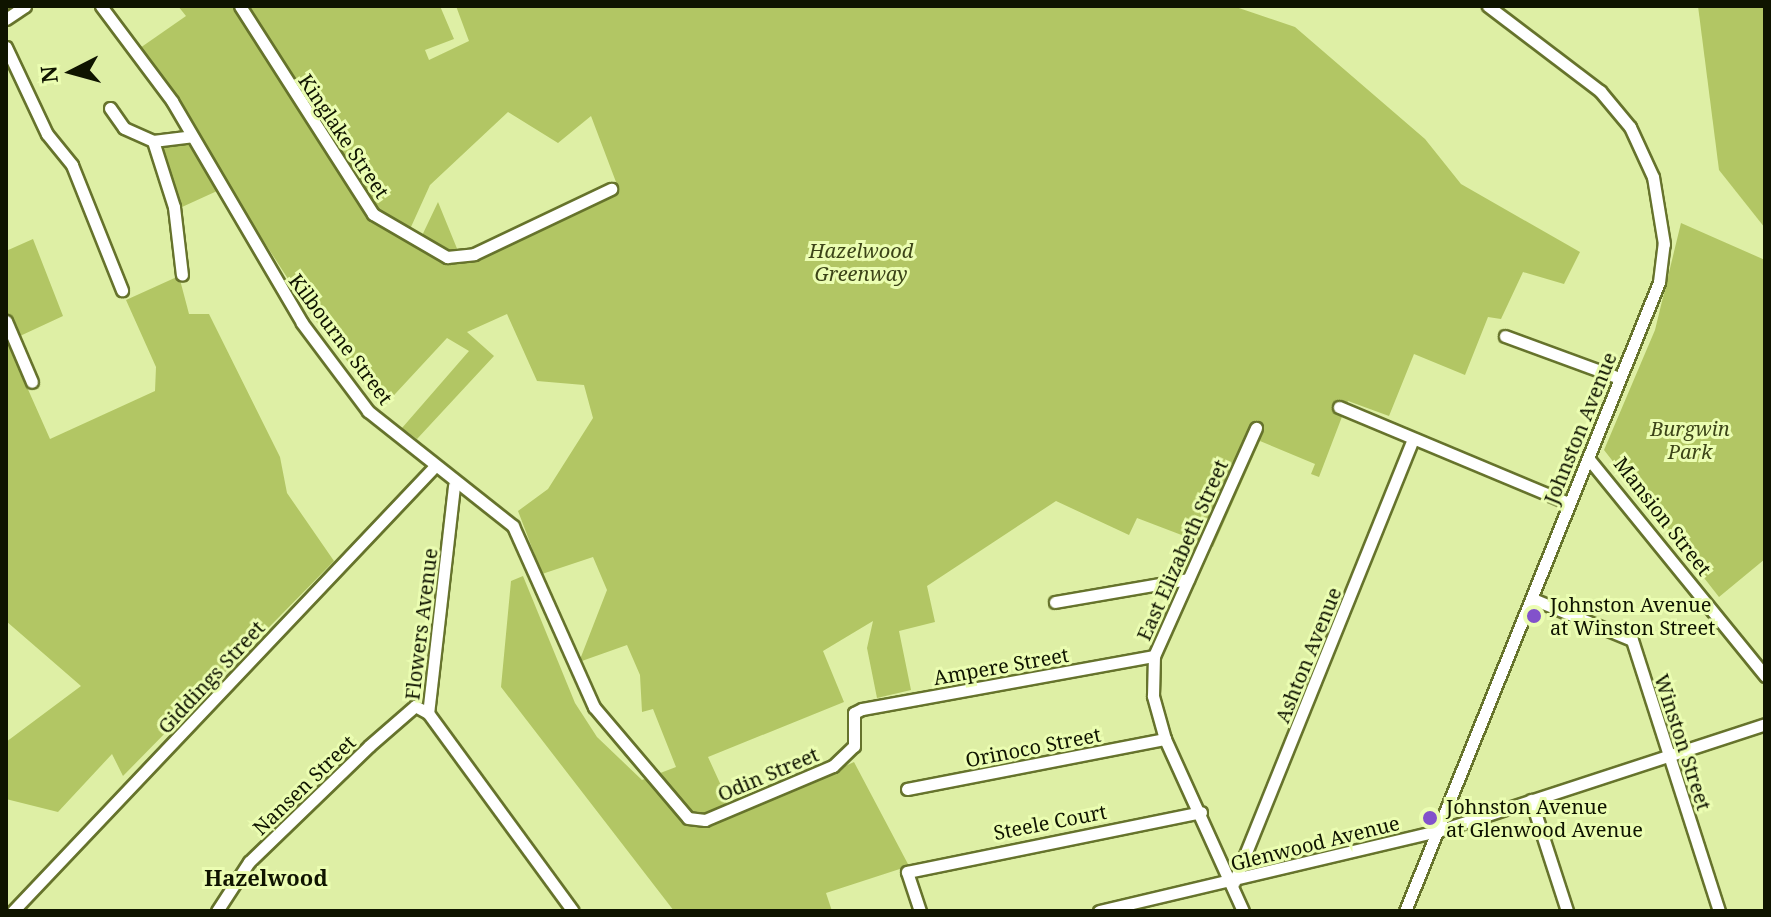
<!DOCTYPE html>
<style>
body{margin:0}
#map{position:relative;width:1771px;height:917px;overflow:hidden;background:#deefa5;font-family:"Noto Serif",serif}
div>[style]{position:absolute}
.green>*{inset:0;background:#b2c664}
.roads{filter:drop-shadow(2px 0 #66732c) drop-shadow(-2px 0 #66732c) drop-shadow(0 2px #66732c) drop-shadow(0 -2px #66732c)}
.minor>*{height:11px;margin:-5.5px;padding:0 5.5px;transform-origin:5.5px;border-radius:5.5px;background:#fff}
.dots>*{width:22px;height:22px;translate:-50% -50%;box-sizing:border-box;border:4px solid #ebfdb2;border-radius:50%}
span{translate:-50% -50%;white-space:nowrap;text-align:center;line-height:1.15;-webkit-text-stroke:6px #ebfdb2;paint-order:stroke}
.street-label{font-size:20px;color:#0f1400}
.park-label{font-size:20px;color:#3c4418;font-style:italic}
.poi-label{font-size:20px;color:#0f1400}
.left{translate:0 -50%;text-align:left}
.neighbourhood-label{font-size:22px;color:#0f1400;font-weight:700}
.frame{position:absolute;inset:0;border:8px solid #0f1400;pointer-events:none}
.north{position:absolute;left:32px;top:32px;width:80px;height:80px;-webkit-text-stroke:6px #ebfdb2;paint-order:stroke;rotate:264deg;font-size:22px;font-weight:700;line-height:32px;text-align:center;color:#0f1400}
.north::after{content:'';display:block;margin:auto;width:28px;height:36px;background:#0f1400;clip-path:polygon(50% 0,100% 100%,50% 72%,0 100%)}
</style>
<div id="map">
<div class="green">
<i style="clip-path:polygon(evenodd,178px 6px,440px 6px,454px 39px,425px 50px,429px 60px,469px 41px,456px 6px,1233px 6px,1295px 27px,1425px 139px,1461px 184px,1580px 252px,1564px 284px,1523px 272px,1501px 319px,1488px 317px,1465px 375px,1414px 354px,1389px 416px,1348px 401px,1319px 477px,1311px 474px,1315px 464px,1260px 441px,1213px 547px,1137px 518px,1129px 535px,1056px 501px,927px 586px,935px 622px,899px 631px,911px 690px,877px 698px,867px 648px,873px 621px,823px 651px,844px 702px,708px 757px,735px 816px,854px 762px,909px 866px,826px 893px,832px 911px,674px 911px,501px 687px,511px 581px,523px 576px,575px 703px,597px 737px,642px 780px,676px 767px,653px 709px,642px 712px,640px 675px,627px 645px,579px 662px,607px 590px,593px 557px,542px 574px,518px 511px,548px 489px,593px 418px,584px 385px,537px 381px,507px 314px,467px 332px,494px 356px,417px 439px,402px 428px,469px 351px,447px 338px,383px 407px,312px 316px,228px 186px,182px 207px,159px 147px,205px 143px,140px 48px,186px 16px,178px 6px,508px 112px,558px 143px,591px 116px,616px 182px,485px 244px,458px 251px,438px 202px,418px 244px,406px 238px,430px 185px,508px 112px)"></i>
<i style="clip-path:polygon(1698px 6px,1765px 6px,1765px 228px,1719px 170px)"></i>
<i style="clip-path:polygon(1681px 223px,1765px 260px,1765px 559px,1719px 597px,1604px 450px,1655px 330px)"></i>
<i style="clip-path:polygon(33px 239px,63px 316px,7px 342px,50px 439px,155px 391px,156px 367px,126px 300px,179px 276px,189px 314px,209px 314px,280px 457px,287px 493px,334px 561px,123px 776px,112px 754px,58px 812px,6px 799px,6px 742px,81px 686px,6px 621px,6px 251px)"></i>
</div>
<div class="roads">
<div class="minor">
<i style="left:101px;top:6px;width:119px;rotate:53.2deg"></i>
<i style="left:172px;top:101px;width:257px;rotate:59.6deg"></i>
<i style="left:302px;top:323px;width:110px;rotate:53.1deg"></i>
<i style="left:368px;top:411px;width:185px;rotate:38.4deg"></i>
<i style="left:513px;top:526px;width:198px;rotate:65.9deg"></i>
<i style="left:594px;top:707px;width:145px;rotate:49.7deg"></i>
<i style="left:688px;top:818px;width:17px;rotate:7deg"></i>
<i style="left:705px;top:820px;width:139px;rotate:-22.9deg"></i>
<i style="left:833px;top:766px;width:29px;rotate:-44deg"></i>
<i style="left:854px;top:746px;width:33px;rotate:-90deg"></i>
<i style="left:854px;top:713px;width:9px;rotate:-27deg"></i>
<i style="left:862px;top:709px;width:297px;rotate:-10.3deg"></i>
<i style="left:240px;top:6px;width:247px;rotate:57.4deg"></i>
<i style="left:373px;top:214px;width:86px;rotate:30.2deg"></i>
<i style="left:447px;top:257px;width:27px;rotate:-6deg"></i>
<i style="left:474px;top:254px;width:152px;rotate:-25.4deg"></i>
<i style="left:6px;top:19px;width:23px;rotate:-34deg"></i>
<i style="left:6px;top:47px;width:96px;rotate:64.8deg"></i>
<i style="left:47px;top:134px;width:40px;rotate:51deg"></i>
<i style="left:72px;top:165px;width:135px;rotate:68.2deg"></i>
<i style="left:110px;top:108px;width:24px;rotate:55deg"></i>
<i style="left:124px;top:128px;width:32px;rotate:24deg"></i>
<i style="left:153px;top:141px;width:39px;rotate:-7deg"></i>
<i style="left:153px;top:141px;width:69px;rotate:72.3deg"></i>
<i style="left:174px;top:207px;width:68px;rotate:83.3deg"></i>
<i style="left:6px;top:321px;width:66px;rotate:66.9deg"></i>
<i style="left:1505px;top:336px;width:121px;rotate:20.2deg"></i>
<i style="left:1339px;top:407px;width:249px;rotate:22.7deg"></i>
<i style="left:1588px;top:458px;width:281px;rotate:50.9deg"></i>
<i style="left:454px;top:486px;width:228px;rotate:96.5deg"></i>
<i style="left:428px;top:713px;width:245px;rotate:53.8deg"></i>
<i style="left:1533px;top:599px;width:107px;rotate:22.5deg"></i>
<i style="left:1632px;top:640px;width:285px;rotate:72.2deg"></i>
<i style="left:1055px;top:602px;width:135px;rotate:-9.8deg"></i>
<i style="left:907px;top:789px;width:263px;rotate:-11deg"></i>
<i style="left:1531px;top:800px;width:117px;rotate:72deg"></i>
<i style="left:1234px;top:882px;width:477px;rotate:-68deg"></i>
<i style="left:13px;top:911px;width:612px;rotate:-46.52deg"></i>
<i style="left:217px;top:911px;width:59px;rotate:-56.9deg"></i>
<i style="left:249px;top:862px;width:167px;rotate:-44deg"></i>
<i style="left:369px;top:746px;width:61px;rotate:-41deg"></i>
<i style="left:415px;top:706px;width:15px;rotate:28deg"></i>
<i style="left:920px;top:911px;width:41px;rotate:-108.4deg"></i>
<i style="left:907px;top:872px;width:300px;rotate:-11.5deg"></i>
<i style="left:1099px;top:911px;width:348px;rotate:-13.3deg"></i>
<i style="left:1438px;top:831px;width:344px;rotate:-18.1deg"></i>
<i style="left:1243px;top:911px;width:189px;rotate:-114.4deg"></i>
<i style="left:1165px;top:739px;width:45px;rotate:-105.6deg"></i>
<i style="left:1153px;top:696px;width:40px;rotate:-88.6deg"></i>
<i style="left:1154px;top:656px;width:250px;rotate:-65.9deg"></i>
<i style="left:1405px;top:911px;width:678px;rotate:-68.01deg"></i>
<i style="left:1659px;top:282px;width:38px;rotate:-83deg"></i>
<i style="left:1664px;top:244px;width:68px;rotate:-99.3deg"></i>
<i style="left:1653px;top:177px;width:55px;rotate:-114.7deg"></i>
<i style="left:1630px;top:127px;width:47px;rotate:-129.8deg"></i>
<i style="left:1600px;top:91px;width:141px;rotate:-142.8deg"></i>
</div>
</div>
<div class="dots">
<i style="left:1534px;top:616px;background:#8252cb"></i>
<i style="left:1430px;top:818px;background:#8252cb"></i>
</div>
<div class="street-label">
<span style="left:344px;top:136px;rotate:56deg">Kinglake Street</span>
<span style="left:341px;top:339px;rotate:53deg">Kilbourne Street</span>
<span style="left:1580px;top:428px;rotate:-68deg">Johnston Avenue</span>
<span style="left:1663px;top:516px;rotate:52deg">Mansion Street</span>
<span style="left:1182px;top:550px;rotate:-66deg">East Elizabeth Street</span>
<span style="left:421px;top:624px;rotate:-83deg">Flowers Avenue</span>
<span style="left:1308px;top:655px;rotate:-68deg">Ashton Avenue</span>
<span style="left:1001px;top:666px;rotate:-10deg">Ampere Street</span>
<span style="left:211px;top:677px;rotate:-47deg">Giddings Street</span>
<span style="left:1683px;top:742px;rotate:72deg">Winston Street</span>
<span style="left:1033px;top:747px;rotate:-11deg">Orinoco Street</span>
<span style="left:768px;top:774px;rotate:-23deg">Odin Street</span>
<span style="left:304px;top:785px;rotate:-44deg">Nansen Street</span>
<span style="left:1050px;top:822px;rotate:-11deg">Steele Court</span>
<span style="left:1315px;top:843px;rotate:-14deg">Glenwood Avenue</span>
</div>
<div class="park-label">
<span style="left:861px;top:262px">Hazelwood<br>Greenway</span>
<span style="left:1690px;top:440px">Burgwin<br>Park</span>
</div>
<div class="poi-label">
<span class="left" style="left:1550px;top:616px">Johnston Avenue<br>at Winston Street</span>
<span class="left" style="left:1446px;top:818px">Johnston Avenue<br>at Glenwood Avenue</span>
</div>
<div class="neighbourhood-label">
<span style="left:266px;top:878px">Hazelwood</span>
</div>
<div class="frame"></div>
<div class="north">N</div>
</div>
